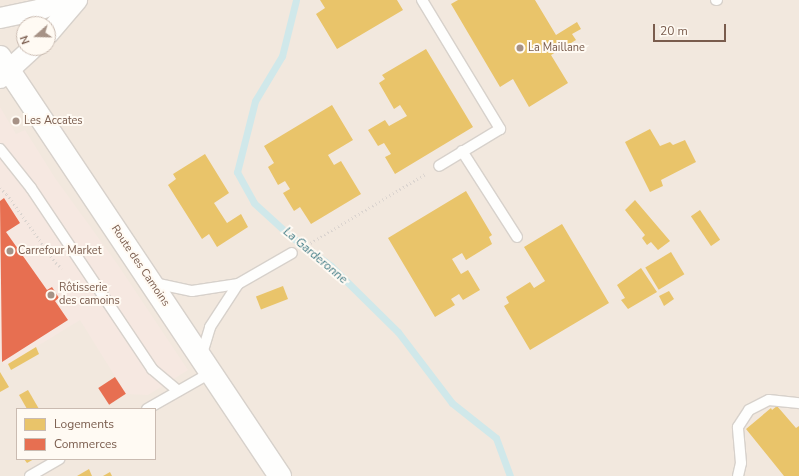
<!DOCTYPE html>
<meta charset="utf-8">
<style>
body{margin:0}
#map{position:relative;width:799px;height:476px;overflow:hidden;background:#f9f5f0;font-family:"Nunito Sans",sans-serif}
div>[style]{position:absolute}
.residential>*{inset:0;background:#f2e8de}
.commercial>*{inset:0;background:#f6e8e1}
.homes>*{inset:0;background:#e9c46a;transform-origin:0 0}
.shops>*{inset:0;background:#e76f51;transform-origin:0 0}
.stream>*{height:7px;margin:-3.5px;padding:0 3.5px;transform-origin:3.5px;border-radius:3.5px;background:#d0e8ea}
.path>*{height:2.5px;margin-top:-1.25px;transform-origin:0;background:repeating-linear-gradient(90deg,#dcd5d0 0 1px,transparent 0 4px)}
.roads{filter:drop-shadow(1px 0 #d7d1cb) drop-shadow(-1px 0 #d7d1cb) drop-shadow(0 1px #d7d1cb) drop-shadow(0 -1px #d7d1cb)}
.lane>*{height:10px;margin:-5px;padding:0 5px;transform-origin:5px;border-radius:5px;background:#fefefd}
.street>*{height:20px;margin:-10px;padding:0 10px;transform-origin:10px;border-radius:10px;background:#fefefd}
.secondary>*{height:22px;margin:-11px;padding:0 11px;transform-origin:11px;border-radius:11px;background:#fefefd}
.dots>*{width:11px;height:11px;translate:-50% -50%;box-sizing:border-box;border:2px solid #fffaf3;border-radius:50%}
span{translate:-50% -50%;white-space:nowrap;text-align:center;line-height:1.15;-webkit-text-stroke:4px #fffaf3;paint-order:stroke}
.poi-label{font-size:11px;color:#7a5c4d}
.left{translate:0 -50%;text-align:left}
.street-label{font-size:11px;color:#7a5c4d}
.water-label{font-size:12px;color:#437c86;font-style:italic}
.legend{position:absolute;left:16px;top:408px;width:140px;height:52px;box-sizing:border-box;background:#fffaf3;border:1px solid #cabbb1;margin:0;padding:5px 7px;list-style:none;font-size:12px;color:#7a5c4d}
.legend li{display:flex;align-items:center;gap:8px;height:20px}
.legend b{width:20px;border:1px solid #cabbb1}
.north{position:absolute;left:16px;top:16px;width:40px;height:40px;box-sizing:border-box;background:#fffaf3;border:1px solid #cabbb1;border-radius:50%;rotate:250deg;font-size:11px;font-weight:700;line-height:16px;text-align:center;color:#7a5c4d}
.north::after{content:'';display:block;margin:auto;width:14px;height:18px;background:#a69286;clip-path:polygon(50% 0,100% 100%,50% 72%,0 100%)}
.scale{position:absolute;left:653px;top:24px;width:73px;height:18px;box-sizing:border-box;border:2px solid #7a5c4d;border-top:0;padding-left:5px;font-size:12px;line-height:14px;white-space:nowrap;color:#7a5c4d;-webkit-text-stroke:3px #fffaf3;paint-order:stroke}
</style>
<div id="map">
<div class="residential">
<i style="clip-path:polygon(evenodd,0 0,799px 0,799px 476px,0 476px,0 0,24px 24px,48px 24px,48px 48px,24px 48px,24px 24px,0 0,17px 409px,155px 409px,155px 459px,17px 459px,17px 409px)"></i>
</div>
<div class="commercial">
<i style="clip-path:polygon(0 107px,16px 134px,25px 130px,55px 178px,118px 265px,188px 370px,148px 395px,126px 394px,80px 320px,5px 366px,0 359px)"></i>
</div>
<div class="homes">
<i style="clip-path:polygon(320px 0,397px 0,403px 10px,337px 49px,316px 14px,325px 8px)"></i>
<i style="clip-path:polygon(458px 0,535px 0,556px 35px,577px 22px,581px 29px,572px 34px,576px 40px,551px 55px,568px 83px,529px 107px,513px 79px,500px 87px,451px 4px)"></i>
<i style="clip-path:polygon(31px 19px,34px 24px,24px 24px,24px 34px,19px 27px)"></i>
<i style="clip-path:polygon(426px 49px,473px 127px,395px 174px,385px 157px,391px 154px,384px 143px,378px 146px,368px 130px,385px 120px,389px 126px,407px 116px,400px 105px,394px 109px,379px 83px,385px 79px,382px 75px)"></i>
<i style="clip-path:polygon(332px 105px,353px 140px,328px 155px,334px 165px,341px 161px,361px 194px,311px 224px,300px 207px,294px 211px,283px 193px,290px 189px,285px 181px,278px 185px,268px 167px,274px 163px,264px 146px)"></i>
<i style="clip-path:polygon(650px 129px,660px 146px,670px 142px,673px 145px,685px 140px,696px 162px,661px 180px,663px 186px,650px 192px,625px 142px)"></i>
<i style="clip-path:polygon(205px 154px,229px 193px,214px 203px,227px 223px,241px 214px,248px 227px,217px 247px,209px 234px,202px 239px,168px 185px,176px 179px,173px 174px)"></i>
<i style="clip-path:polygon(466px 191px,492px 235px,489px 237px,492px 244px,466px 260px,462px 253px,452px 259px,461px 274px,468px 270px,480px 290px,463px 300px,459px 294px,451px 299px,455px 305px,435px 317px,388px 238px)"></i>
<i style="clip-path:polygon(635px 200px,670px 241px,658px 250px,651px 242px,647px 245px,642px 238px,645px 235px,625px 210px)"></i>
<i style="left:700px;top:210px;width:36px;height:11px;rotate:56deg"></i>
<i style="clip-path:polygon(562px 224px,609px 303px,530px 350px,504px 306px,509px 303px,506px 297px,530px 282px,534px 288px,545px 281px,524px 247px)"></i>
<i style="left:671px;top:252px;width:26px;height:30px;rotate:59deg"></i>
<i style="clip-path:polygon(641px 268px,657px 292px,628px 309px,621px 300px,625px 298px,617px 285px)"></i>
<i style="left:283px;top:286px;width:14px;height:29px;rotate:69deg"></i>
<i style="clip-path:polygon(669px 291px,674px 299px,664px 306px,659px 296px)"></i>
<i style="clip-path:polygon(36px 347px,39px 354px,11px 370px,8px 364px)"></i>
<i style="clip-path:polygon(0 372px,9px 387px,0 392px)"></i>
<i style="clip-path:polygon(28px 390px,39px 409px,27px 409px,19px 395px)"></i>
<i style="clip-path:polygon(777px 406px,796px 428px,799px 426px,799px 476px,784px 476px,746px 429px,771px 408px,772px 410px)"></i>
<i style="clip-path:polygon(24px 459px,34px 459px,27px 463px)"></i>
<i style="clip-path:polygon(89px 469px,92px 476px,77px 476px)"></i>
<i style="clip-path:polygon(110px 472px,112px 476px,103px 476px)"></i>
</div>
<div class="shops">
<i style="clip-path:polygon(4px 198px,20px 223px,6px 232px,47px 290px,52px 287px,59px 298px,55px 301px,68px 320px,2px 362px,0 201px)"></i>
<i style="left:115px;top:377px;width:20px;height:20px;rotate:57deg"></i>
</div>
<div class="stream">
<i style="left:296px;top:0;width:58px;rotate:104deg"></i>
<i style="left:282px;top:56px;width:52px;rotate:121deg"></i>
<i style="left:255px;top:101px;width:73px;rotate:104.2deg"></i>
<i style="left:237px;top:172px;width:35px;rotate:61deg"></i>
<i style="left:254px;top:203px;width:47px;rotate:42.4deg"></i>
<i style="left:289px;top:235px;width:52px;rotate:36.4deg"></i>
<i style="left:331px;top:266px;width:94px;rotate:44.6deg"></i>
<i style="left:398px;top:332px;width:89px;rotate:52.7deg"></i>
<i style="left:452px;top:403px;width:56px;rotate:38.5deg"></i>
<i style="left:496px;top:438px;width:40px;rotate:69.8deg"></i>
</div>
<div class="path">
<i style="left:0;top:188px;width:9px;rotate:41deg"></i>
<i style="left:7px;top:194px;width:85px;rotate:54.6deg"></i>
<i style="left:56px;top:263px;width:8px;rotate:40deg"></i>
<i style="left:307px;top:245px;width:138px;rotate:-31deg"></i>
</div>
<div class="roads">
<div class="lane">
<i style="left:422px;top:0;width:151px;rotate:58.8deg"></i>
<i style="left:500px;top:129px;width:71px;rotate:148.8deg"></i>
<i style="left:716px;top:0;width:1px"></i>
<i style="left:0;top:149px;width:50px;rotate:51.5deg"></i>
<i style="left:31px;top:188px;width:218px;rotate:56.2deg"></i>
<i style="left:152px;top:369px;width:34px;rotate:40deg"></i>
<i style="left:462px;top:151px;width:102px;rotate:57.4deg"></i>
<i style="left:154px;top:283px;width:39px;rotate:12deg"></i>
<i style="left:192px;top:291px;width:47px;rotate:-8.7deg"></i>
<i style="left:201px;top:357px;width:31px;rotate:-73deg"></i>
<i style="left:210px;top:327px;width:51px;rotate:-56.9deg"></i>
<i style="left:238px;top:284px;width:62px;rotate:-29.9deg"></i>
<i style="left:147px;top:409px;width:73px;rotate:-29.7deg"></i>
<i style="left:30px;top:476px;width:34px;rotate:-30deg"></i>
<i style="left:738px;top:476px;width:13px;rotate:-77deg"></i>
<i style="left:741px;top:463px;width:36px;rotate:-95deg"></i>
<i style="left:738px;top:427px;width:20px;rotate:-57deg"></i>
<i style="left:749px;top:410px;width:22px;rotate:-27deg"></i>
<i style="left:769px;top:400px;width:30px;rotate:6deg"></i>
</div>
<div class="street">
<i style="left:0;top:18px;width:40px;rotate:-12deg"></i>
<i style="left:39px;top:10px;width:26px;rotate:-23deg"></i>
<i style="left:48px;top:34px;width:45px;rotate:-49.5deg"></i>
<i style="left:0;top:78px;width:45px;rotate:-42.3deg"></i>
</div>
<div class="secondary">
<i style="left:0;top:57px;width:504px;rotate:56.25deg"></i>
</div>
</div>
<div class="dots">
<i style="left:520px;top:48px;background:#a69286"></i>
<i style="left:16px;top:121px;background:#a69286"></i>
<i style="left:10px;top:251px;background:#a69286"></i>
<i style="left:51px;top:295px;background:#a69286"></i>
</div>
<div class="poi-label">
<span class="left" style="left:528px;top:48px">La Maillane</span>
<span class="left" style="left:24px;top:121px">Les Accates</span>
<span class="left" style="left:18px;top:251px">Carrefour Market</span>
<span class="left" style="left:59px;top:295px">Rôtisserie<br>des camoins</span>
</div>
<div class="street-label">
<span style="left:140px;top:266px;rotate:56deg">Route des Camoins</span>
</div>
<div class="water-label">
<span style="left:315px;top:256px;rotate:40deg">La Garderonne</span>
</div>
<ul class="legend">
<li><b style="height:11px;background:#e9c46a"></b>Logements</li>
<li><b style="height:11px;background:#e76f51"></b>Commerces</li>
</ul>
<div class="north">N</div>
<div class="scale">20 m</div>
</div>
